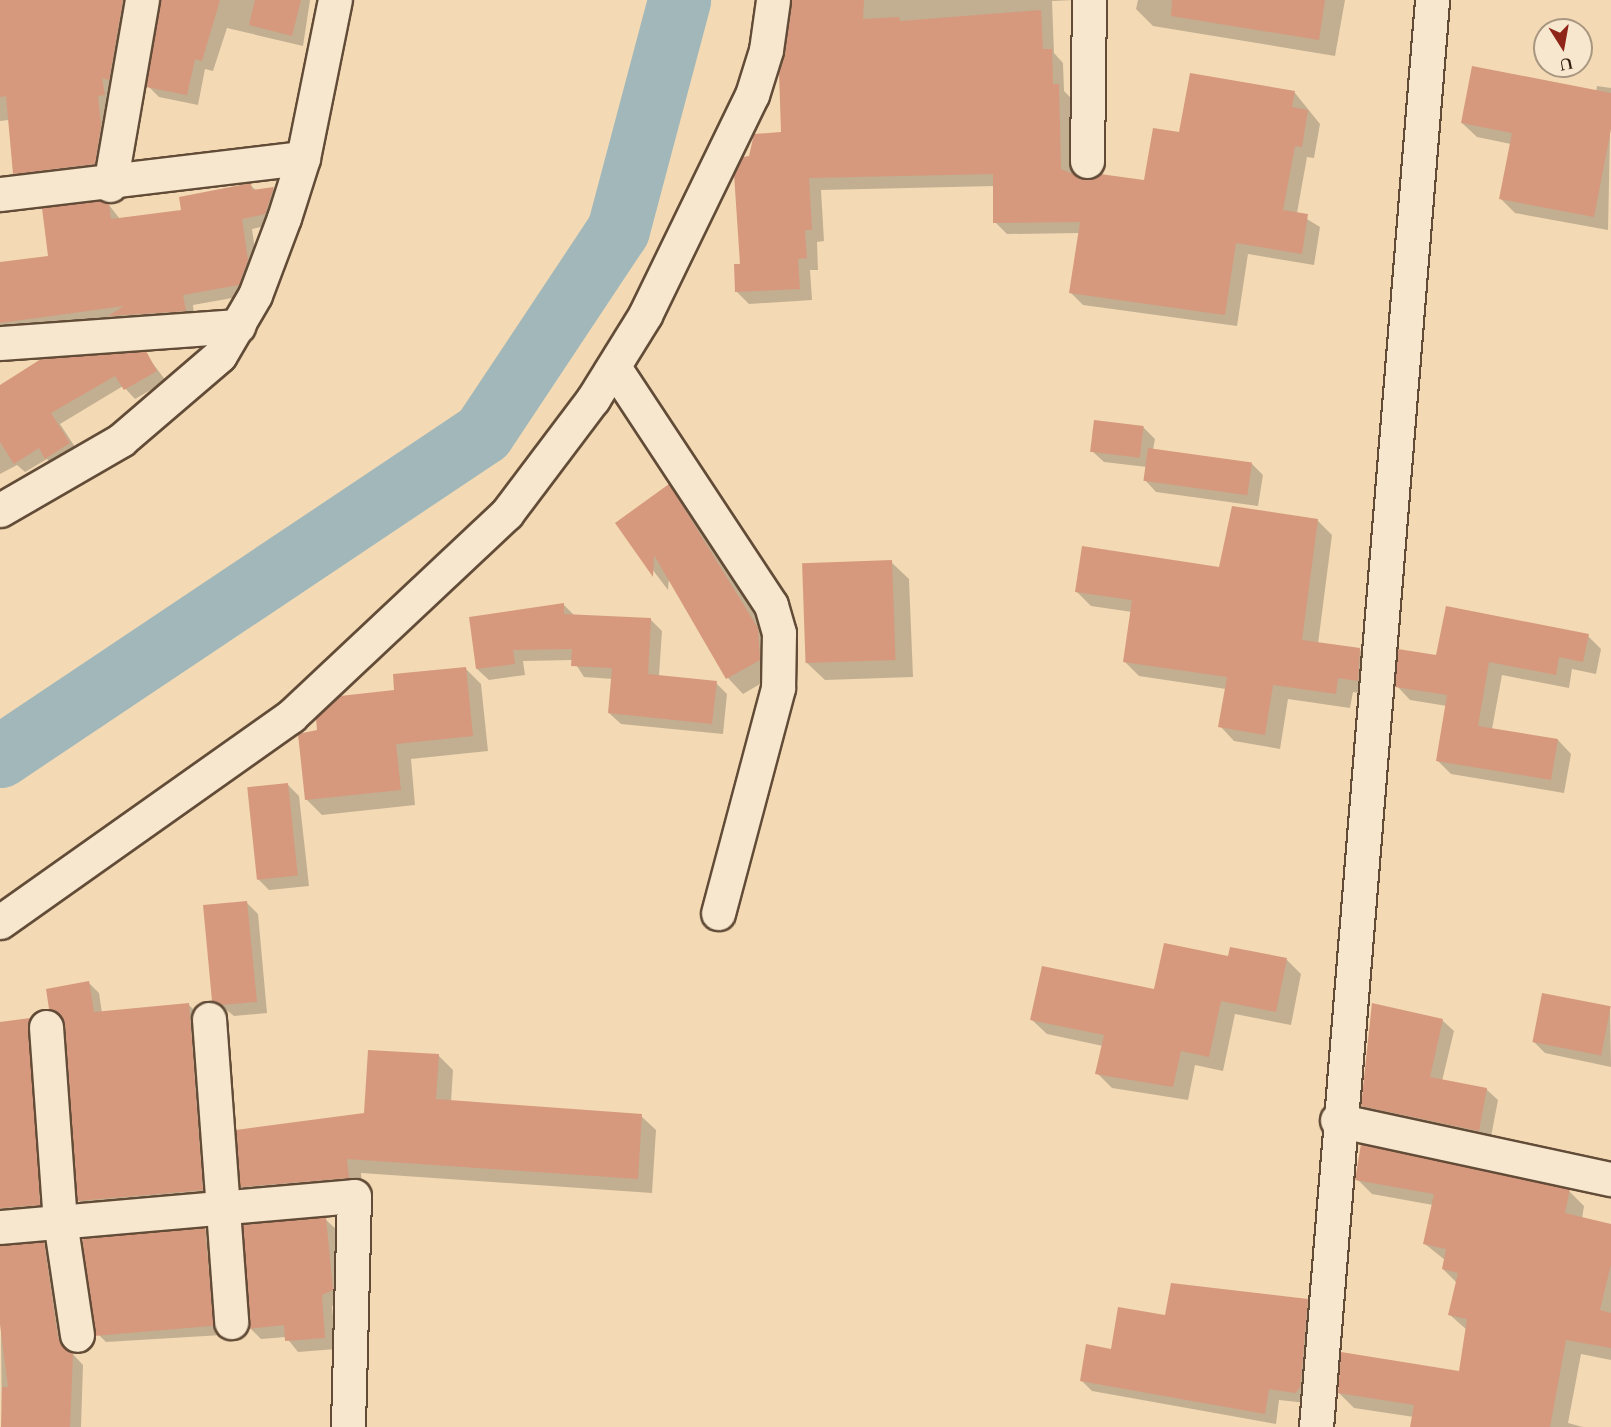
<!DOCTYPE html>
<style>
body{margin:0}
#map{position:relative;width:1611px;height:1427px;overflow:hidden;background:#f3dab4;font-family:Cardo,serif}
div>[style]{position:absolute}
.shadow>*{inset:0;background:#0003}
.river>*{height:63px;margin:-31.5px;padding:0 31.5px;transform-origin:31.5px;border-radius:31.5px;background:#a1b7b9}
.building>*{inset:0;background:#d6997e;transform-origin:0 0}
.roads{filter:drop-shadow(2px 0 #624c38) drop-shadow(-2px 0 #624c38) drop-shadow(0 2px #624c38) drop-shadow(0 -2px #624c38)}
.minor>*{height:33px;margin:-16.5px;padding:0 16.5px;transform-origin:16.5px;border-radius:16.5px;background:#f7e7ce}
span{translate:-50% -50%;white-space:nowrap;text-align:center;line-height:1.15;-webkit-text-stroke:4.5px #f7e7ce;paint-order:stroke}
.north{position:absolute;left:1533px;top:18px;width:60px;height:60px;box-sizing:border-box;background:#f7e7ce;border:2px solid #a89681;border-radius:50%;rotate:169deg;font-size:16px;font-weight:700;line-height:24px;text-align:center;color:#321c0e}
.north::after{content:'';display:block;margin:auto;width:21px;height:27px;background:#8f2418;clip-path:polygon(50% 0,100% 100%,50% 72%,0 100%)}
</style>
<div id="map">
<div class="shadow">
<i style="clip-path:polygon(0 0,138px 0,105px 174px,26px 184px,15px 173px,9px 120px,0 121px)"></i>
<i style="clip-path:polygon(160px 0,310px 0,303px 46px,227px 28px,213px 71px,205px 69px,198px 105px,159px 97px,148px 86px)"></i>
<i style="clip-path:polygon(792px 0,1074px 0,1052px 1px,1054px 53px,1063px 63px,1064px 91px,1070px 97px,1073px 175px,1086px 181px,1146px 182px,1180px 134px,1295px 93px,1320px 124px,1314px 158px,1307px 157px,1297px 213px,1320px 227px,1314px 265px,1248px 254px,1237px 326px,1083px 305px,1071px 293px,1079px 233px,1007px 234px,995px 222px,995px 186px,821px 190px,824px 241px,817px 242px,818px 270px,810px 270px,812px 300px,749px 304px,737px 292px,750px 158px,782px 134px)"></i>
<i style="clip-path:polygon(1138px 0,1345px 0,1335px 56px,1153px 26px,1136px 9px)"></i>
<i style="clip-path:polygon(1597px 86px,1611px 88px,1608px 230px,1515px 213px,1500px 198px,1511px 144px,1477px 137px,1462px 123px,1596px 92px)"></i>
<i style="clip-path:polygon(250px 185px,257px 191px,274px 189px,284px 199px,275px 224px,252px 229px,258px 271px,249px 295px,193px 305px,195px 321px,0 334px,0 263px,50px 257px,109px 205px,120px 219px,183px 211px)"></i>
<i style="clip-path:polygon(145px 353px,166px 381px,135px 399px,123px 386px,60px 424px,79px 453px,56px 468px,47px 459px,25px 472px,17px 465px,0 474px,0 387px)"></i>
<i style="clip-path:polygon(1143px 427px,1155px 439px,1153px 450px,1252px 464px,1263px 475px,1258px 506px,1156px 492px,1145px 480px,1147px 467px,1104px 462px,1092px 451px)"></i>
<i style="clip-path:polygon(669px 486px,684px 501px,773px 645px,774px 676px,743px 694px,728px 678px,669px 577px,668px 590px,617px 523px)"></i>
<i style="clip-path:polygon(1317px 520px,1332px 535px,1318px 644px,1360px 650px,1375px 664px,1372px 695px,1353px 692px,1350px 708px,1288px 699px,1280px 749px,1234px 741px,1220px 726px,1226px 689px,1139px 676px,1124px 661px,1132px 612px,1091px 606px,1076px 591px,1220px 569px)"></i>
<i style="clip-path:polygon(891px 562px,909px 579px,913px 677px,825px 680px,807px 663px)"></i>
<i style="clip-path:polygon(563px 604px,575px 616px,650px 619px,662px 631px,659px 676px,716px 683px,727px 694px,723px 734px,621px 724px,609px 713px,613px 679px,584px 677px,573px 660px,523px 661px,525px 675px,489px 680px,477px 669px)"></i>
<i style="clip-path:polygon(1588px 636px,1601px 649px,1596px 674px,1572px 669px,1569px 688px,1502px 675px,1492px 729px,1558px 740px,1571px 754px,1564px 793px,1451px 774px,1438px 761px,1447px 706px,1410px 700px,1397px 686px,1437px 657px)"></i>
<i style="clip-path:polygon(466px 669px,481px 684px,488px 751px,411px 759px,415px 805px,322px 815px,306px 799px,319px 731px,396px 691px)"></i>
<i style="clip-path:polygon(288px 785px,299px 796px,309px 886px,269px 890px,258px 879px)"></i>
<i style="clip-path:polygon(247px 903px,258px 914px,267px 1013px,234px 1016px,214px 1000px)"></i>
<i style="clip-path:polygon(1229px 958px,1287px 960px,1301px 974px,1291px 1025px,1235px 1014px,1223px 1071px,1195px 1065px,1188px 1100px,1112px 1088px,1097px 1073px,1103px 1046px,1047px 1034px,1032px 1020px,1155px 991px)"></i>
<i style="clip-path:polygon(88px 982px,99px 993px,102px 1013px,188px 1004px,199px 1015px,212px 1200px,89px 1211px,79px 1201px)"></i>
<i style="clip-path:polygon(1610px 1008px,1611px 1067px,1545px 1053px,1534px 1042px)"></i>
<i style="clip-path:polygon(29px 1019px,40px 1030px,50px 1215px,0 1223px,0 1023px)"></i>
<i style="clip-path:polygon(1442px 1020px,1454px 1031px,1442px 1081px,1486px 1089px,1498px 1100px,1490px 1142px,1374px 1117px,1362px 1105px)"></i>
<i style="clip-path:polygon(438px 1055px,453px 1070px,451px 1102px,641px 1116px,656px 1130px,652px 1193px,361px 1173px,363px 1192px,256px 1201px,241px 1186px,365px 1114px)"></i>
<i style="clip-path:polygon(1357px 1179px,1569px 1191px,1584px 1206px,1582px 1219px,1611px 1225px,1611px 1360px,1581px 1354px,1568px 1423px,1583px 1427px,1411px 1427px,1414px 1417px,1354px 1408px,1339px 1393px,1460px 1372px,1467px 1330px,1450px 1315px,1457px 1283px,1443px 1269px,1445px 1260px,1425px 1244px,1433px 1205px,1372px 1194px)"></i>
<i style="clip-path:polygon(325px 1219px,337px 1230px,343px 1302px,332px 1306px,336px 1349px,298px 1352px,286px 1337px,261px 1339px,250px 1328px)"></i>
<i style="clip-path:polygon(205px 1229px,214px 1239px,222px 1335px,106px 1342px,97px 1333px)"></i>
<i style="clip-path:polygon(44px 1243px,55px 1255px,69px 1350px,83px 1365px,81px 1427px,2px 1427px,0 1245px)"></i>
<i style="clip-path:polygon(1307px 1300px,1318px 1311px,1307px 1403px,1279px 1400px,1276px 1424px,1092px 1391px,1081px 1380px,1112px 1350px,1166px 1317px)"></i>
</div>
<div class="river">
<i style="left:0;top:756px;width:581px;rotate:-33.77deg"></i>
<i style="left:483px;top:433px;width:244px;rotate:-56.4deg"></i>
<i style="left:618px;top:230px;width:238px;rotate:-75.1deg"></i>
</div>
<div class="building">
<i style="clip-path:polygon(0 0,123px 0,109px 80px,102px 78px,105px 95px,98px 96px,101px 125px,95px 164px,13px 174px,6px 96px,0 97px)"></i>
<i style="clip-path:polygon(160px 0,220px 0,202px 61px,195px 59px,187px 95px,146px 87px)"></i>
<i style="clip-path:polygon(255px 0,301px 0,292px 36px,249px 25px)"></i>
<i style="clip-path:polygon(791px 0,864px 0,863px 19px,899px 17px,900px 21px,1041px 10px,1043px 49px,1052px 49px,1053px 84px,1059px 84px,1061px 169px,1086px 180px,1100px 174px,1144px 180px,1153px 128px,1179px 132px,1190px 73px,1295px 91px,1292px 107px,1308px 110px,1302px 147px,1295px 146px,1283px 210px,1308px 214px,1302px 254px,1236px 243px,1225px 315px,1069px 293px,1080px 222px,993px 223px,993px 174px,809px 178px,812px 230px,805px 230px,807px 258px,798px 259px,800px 289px,735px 292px,734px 264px,740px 264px,734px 174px,743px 157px,749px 156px,754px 134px,781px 132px,779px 73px)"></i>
<i style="clip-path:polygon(1172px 0,1325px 0,1319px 40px,1171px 16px)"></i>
<i style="clip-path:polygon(1472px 66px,1611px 93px,1611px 129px,1594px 217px,1499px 199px,1512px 133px,1461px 123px)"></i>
<i style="clip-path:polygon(251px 183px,252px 190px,274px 187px,265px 214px,242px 219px,248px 260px,239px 285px,183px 295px,186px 311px,108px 316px,124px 306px,0 323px,0 262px,48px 256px,42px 208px,101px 201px,109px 203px,111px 219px,181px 210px,179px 197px)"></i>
<i style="clip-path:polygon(146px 351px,157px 371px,124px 390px,115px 376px,51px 413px,70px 443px,45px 459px,39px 448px,14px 464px,0 442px,0 385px,41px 359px)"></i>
<i style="left:1094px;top:420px;width:50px;height:32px;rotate:7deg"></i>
<i style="left:1148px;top:448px;width:105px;height:33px;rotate:8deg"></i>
<i style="clip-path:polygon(669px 484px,758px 628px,760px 660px,726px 679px,654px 555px,653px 577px,615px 523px)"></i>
<i style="clip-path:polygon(1232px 506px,1318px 519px,1302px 640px,1360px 648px,1358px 681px,1338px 678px,1336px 694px,1273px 685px,1265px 735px,1218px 727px,1227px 677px,1123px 662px,1132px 600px,1075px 592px,1082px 546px,1219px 567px)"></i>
<i style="left:892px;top:560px;width:100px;height:90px;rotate:88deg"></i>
<i style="clip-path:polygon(564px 603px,564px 614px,651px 618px,648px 674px,717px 681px,712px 724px,608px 713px,612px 668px,571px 666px,572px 649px,513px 650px,515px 664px,476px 669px,469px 617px)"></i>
<i style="clip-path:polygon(1446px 606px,1589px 634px,1583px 662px,1559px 657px,1556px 675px,1489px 662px,1478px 726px,1558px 739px,1551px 780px,1436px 761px,1447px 695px,1395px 687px,1398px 649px,1436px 655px)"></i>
<i style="clip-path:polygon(466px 667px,473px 736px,396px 744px,401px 790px,305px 800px,298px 734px,317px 730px,316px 718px,340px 696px,394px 690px,393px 674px)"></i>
<i style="left:288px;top:783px;width:93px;height:41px;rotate:84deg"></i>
<i style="clip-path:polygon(247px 901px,257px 1002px,221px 1005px,212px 1001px,203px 905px)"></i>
<i style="clip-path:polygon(1164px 943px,1228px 956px,1230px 947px,1287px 958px,1276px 1012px,1221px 1001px,1209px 1057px,1181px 1051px,1173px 1087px,1095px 1074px,1104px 1035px,1030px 1020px,1042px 966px,1154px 989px)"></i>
<i style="clip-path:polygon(89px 981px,94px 1012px,189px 1003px,203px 1190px,77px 1201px,65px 1026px,49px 1009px,46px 989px)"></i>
<i style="left:1542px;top:993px;width:70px;height:50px;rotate:11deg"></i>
<i style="clip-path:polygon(1372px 1003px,1443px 1019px,1430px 1077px,1487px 1088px,1479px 1131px,1361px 1106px)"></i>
<i style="clip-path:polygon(30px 1018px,40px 1205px,0 1208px,0 1022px)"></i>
<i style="clip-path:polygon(368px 1050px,439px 1054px,436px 1099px,642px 1114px,638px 1179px,347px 1159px,349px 1178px,240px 1187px,236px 1130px,364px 1113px)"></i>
<i style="clip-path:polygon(1361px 1144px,1570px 1189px,1565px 1213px,1611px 1224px,1611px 1264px,1600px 1310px,1611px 1313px,1611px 1348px,1566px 1340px,1550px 1427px,1410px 1427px,1414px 1405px,1338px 1393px,1341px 1352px,1459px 1371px,1467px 1319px,1448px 1315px,1458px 1273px,1442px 1269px,1446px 1249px,1423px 1244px,1434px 1194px,1355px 1180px)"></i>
<i style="clip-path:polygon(326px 1217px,333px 1290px,322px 1295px,325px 1338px,285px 1341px,284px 1325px,248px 1329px,243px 1225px)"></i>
<i style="left:205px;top:1228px;width:98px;height:123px;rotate:85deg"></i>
<i style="clip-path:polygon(44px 1242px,58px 1338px,73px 1353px,70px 1427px,1px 1427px,2px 1387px,8px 1387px,0 1324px,0 1245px)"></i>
<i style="clip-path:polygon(1171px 1283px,1308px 1299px,1300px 1388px,1295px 1393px,1269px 1389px,1265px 1414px,1080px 1381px,1086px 1344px,1111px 1349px,1118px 1307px,1165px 1315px)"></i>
</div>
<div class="roads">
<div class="minor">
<i style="left:1087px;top:161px;width:161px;rotate:-89.3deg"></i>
<i style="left:110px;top:185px;width:188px;rotate:-80.2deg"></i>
<i style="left:0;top:194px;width:305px;rotate:-6.8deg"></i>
<i style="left:0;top:343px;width:239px;rotate:-4.1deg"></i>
<i style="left:614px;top:367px;width:285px;rotate:56.6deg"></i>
<i style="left:771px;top:605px;width:29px;rotate:74deg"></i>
<i style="left:779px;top:633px;width:55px;rotate:91deg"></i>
<i style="left:778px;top:688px;width:233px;rotate:104.9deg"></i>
<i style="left:0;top:510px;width:140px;rotate:-30deg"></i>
<i style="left:121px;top:440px;width:130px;rotate:-40.6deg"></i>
<i style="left:220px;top:355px;width:69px;rotate:-59.7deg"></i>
<i style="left:255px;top:295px;width:82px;rotate:-69.4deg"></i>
<i style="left:284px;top:218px;width:63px;rotate:-72.4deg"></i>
<i style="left:303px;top:158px;width:161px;rotate:-78.6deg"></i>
<i style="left:0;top:922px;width:357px;rotate:-35.3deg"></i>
<i style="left:291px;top:716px;width:296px;rotate:-43.2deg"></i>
<i style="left:507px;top:513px;width:143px;rotate:-53deg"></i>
<i style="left:593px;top:399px;width:99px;rotate:-58.2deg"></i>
<i style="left:645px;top:315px;width:245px;rotate:-64.1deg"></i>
<i style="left:752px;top:95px;width:47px;rotate:-72.7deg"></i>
<i style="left:766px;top:50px;width:50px;rotate:-82deg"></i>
<i style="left:209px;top:1019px;width:304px;rotate:85.8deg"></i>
<i style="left:46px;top:1027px;width:195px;rotate:85.9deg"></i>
<i style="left:60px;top:1221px;width:115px;rotate:81.5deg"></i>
<i style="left:1337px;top:1120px;width:280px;rotate:12.2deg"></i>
<i style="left:0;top:1227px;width:355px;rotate:-5deg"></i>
<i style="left:354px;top:1196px;width:231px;rotate:91.5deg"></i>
<i style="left:1316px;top:1427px;width:1432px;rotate:-85.35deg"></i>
</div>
</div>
<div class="north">U</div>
</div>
